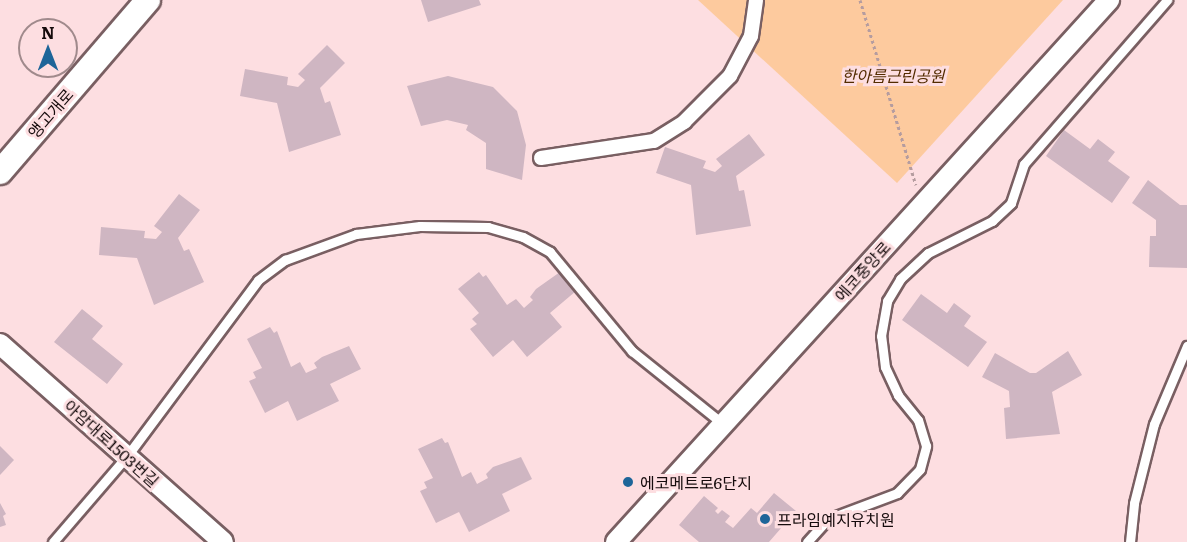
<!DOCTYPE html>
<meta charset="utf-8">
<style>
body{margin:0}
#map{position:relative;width:1187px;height:542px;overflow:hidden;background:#fddee1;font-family:Literata,"Noto Sans KR",serif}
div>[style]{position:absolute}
.green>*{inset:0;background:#fdca9e}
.building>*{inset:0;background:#cfb6c2}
.path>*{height:3px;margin-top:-1.5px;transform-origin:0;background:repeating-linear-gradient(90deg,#b59c9f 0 3px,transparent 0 6px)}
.roads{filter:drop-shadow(2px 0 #795f62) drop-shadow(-2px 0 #795f62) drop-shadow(0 2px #795f62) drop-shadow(0 -2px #795f62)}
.service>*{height:9px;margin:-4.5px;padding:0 4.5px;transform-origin:4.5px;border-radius:4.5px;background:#fff}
.pedestrian>*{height:14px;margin:-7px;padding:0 7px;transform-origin:7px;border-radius:7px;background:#fff}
.minor>*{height:20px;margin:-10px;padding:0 10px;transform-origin:10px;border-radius:10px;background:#fff}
.tertiary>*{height:24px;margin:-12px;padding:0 12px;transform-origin:12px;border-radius:12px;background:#fff}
.dots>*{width:16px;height:16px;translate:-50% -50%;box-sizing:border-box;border:3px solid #fddee1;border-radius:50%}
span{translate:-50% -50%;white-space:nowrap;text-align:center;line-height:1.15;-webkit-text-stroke:6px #fddee1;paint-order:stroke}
.park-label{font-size:16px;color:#532c00;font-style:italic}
.street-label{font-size:16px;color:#150b0c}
.poi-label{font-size:16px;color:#150b0c}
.left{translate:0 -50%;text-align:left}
.north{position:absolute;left:18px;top:18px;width:60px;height:60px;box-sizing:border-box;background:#fddee1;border:2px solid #a08a8c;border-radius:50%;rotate:0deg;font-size:16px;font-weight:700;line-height:24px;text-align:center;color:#150b0c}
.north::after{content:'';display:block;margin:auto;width:21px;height:27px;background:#1e6599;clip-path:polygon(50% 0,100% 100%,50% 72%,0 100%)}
</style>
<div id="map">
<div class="green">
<i style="clip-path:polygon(698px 0,1063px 0,897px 183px)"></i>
</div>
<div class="building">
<i style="clip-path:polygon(421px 0,479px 0,481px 5px,428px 22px)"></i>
<i style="clip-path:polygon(327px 45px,345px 63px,320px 88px,325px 103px,330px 101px,341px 135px,289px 152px,277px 103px,240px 96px,245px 69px,288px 77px,287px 85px,298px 87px,305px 80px,298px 74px)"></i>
<i style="clip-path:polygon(448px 76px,493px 87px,517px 111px,526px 145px,522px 180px,486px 169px,486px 143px,466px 130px,468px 125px,447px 120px,421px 126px,407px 86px)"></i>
<i style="clip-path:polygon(1064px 130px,1090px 149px,1098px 139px,1115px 152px,1108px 161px,1130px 177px,1112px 203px,1046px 156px)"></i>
<i style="clip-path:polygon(749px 134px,765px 155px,736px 176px,739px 191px,744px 190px,751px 226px,696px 235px,691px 185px,656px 173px,665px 147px,706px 161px,703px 168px,715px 172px,722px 166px,716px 159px)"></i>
<i style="clip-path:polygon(1148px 180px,1180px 205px,1187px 205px,1187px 268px,1149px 267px,1150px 236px,1156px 236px,1156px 220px,1132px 203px)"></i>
<i style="clip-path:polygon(179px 194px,200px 210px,178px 238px,184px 251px,189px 249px,204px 282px,154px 305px,137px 258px,99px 255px,101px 227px,145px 231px,144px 238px,156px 239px,162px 232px,154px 226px)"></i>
<i style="clip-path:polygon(479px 272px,483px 277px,486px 275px,507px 305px,516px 299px,524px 308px,533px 300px,530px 297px,536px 289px,560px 272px,576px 291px,550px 313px,562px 327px,527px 357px,513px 340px,493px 357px,470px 329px,477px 324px,472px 319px,479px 313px,458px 289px)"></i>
<i style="clip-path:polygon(921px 294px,947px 313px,954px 303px,971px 316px,964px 326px,987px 342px,968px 367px,902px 320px)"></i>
<i style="clip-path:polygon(82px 309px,103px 326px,92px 339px,123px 364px,107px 384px,54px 342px)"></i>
<i style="clip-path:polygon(270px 327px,274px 333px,277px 331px,291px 367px,300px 362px,306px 373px,317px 368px,314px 363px,322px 357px,349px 346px,361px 369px,330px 384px,339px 401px,297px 421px,288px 401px,265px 413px,249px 381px,256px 378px,253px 372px,262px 368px,247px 339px)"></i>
<i style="clip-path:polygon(1068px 351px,1082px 375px,1052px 392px,1060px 434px,1006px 439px,1004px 408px,1010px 407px,1009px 391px,982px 377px,995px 353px,1030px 373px,1036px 373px)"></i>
<i style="clip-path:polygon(442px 438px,445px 443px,448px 442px,462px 477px,471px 472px,477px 484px,488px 478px,486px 474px,493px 467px,521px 457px,532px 479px,502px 494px,510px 511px,469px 532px,459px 512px,436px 523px,420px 491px,427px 488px,424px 482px,433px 478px,418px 449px)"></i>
<i style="clip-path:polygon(0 446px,14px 460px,0 475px)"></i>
<i style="clip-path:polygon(774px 493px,796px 511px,769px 542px,699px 542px,679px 525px,704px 496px,718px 508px,715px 511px,718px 514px,722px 510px,730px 516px,725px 522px,733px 528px,751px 508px,757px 513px)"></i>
<i style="clip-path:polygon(0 503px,6px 514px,3px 516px,6px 525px,0 527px)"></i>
</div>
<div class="path">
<i style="left:860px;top:0;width:193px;rotate:73.2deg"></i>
</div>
<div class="roads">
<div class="service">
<i style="left:53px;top:542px;width:113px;rotate:-49.3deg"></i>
<i style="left:127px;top:456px;width:219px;rotate:-53.3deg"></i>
<i style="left:258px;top:280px;width:34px;rotate:-37deg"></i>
<i style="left:285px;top:260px;width:76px;rotate:-20.1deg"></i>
<i style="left:356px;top:234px;width:64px;rotate:-7.1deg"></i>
<i style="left:420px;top:226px;width:68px;rotate:0.8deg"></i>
<i style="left:488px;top:227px;width:36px;rotate:16deg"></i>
<i style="left:523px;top:237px;width:31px;rotate:29deg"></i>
<i style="left:550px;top:252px;width:129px;rotate:50.4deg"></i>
<i style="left:632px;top:351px;width:117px;rotate:38.7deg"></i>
<i style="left:807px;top:542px;width:31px;rotate:-48deg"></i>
<i style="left:828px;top:519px;width:74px;rotate:-20.6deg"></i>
<i style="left:897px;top:493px;width:33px;rotate:-46deg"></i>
<i style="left:920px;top:469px;width:24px;rotate:-75deg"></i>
<i style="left:926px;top:446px;width:27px;rotate:-107deg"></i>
<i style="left:918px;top:420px;width:32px;rotate:-129deg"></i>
<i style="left:898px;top:395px;width:31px;rotate:-115deg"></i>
<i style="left:885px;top:367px;width:31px;rotate:-97deg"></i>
<i style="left:881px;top:336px;width:36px;rotate:-80deg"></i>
<i style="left:887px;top:301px;width:26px;rotate:-59deg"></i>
<i style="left:900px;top:279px;width:38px;rotate:-43deg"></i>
<i style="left:928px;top:253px;width:72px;rotate:-26.6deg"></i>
<i style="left:992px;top:221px;width:26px;rotate:-43deg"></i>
<i style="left:1011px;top:203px;width:41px;rotate:-71.6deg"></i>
<i style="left:1024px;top:164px;width:218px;rotate:-48.9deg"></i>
<i style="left:1130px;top:542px;width:39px;rotate:-84deg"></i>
<i style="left:1134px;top:503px;width:81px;rotate:-75.8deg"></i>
<i style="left:1154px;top:424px;width:85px;rotate:-67.1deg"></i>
</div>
<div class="pedestrian">
<i style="left:541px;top:158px;width:114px;rotate:-8.6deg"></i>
<i style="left:654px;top:141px;width:36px;rotate:-32deg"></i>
<i style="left:684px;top:122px;width:65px;rotate:-45deg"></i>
<i style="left:730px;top:76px;width:45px;rotate:-62.3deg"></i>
<i style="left:751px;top:36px;width:36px;rotate:-82deg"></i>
</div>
<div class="minor">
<i style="left:0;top:344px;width:298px;rotate:41.6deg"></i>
<i style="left:616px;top:542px;width:733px;rotate:-47.71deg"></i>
</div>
<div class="tertiary">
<i style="left:0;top:172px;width:227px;rotate:-49.3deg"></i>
</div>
</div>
<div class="dots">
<i style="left:628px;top:482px;background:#1e6599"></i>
<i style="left:765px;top:519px;background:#1e6599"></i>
</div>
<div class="park-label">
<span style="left:893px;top:75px">한아름근린공원</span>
</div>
<div class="street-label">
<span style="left:50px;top:113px;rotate:-49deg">앵고개로</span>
<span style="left:862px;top:271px;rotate:-48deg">에코중앙로</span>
<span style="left:112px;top:443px;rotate:42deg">아암대로1503번길</span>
</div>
<div class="poi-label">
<span class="left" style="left:640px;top:482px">에코메트로6단지</span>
<span class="left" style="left:777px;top:519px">프라임예지유치원</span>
</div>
<div class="north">N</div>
</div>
